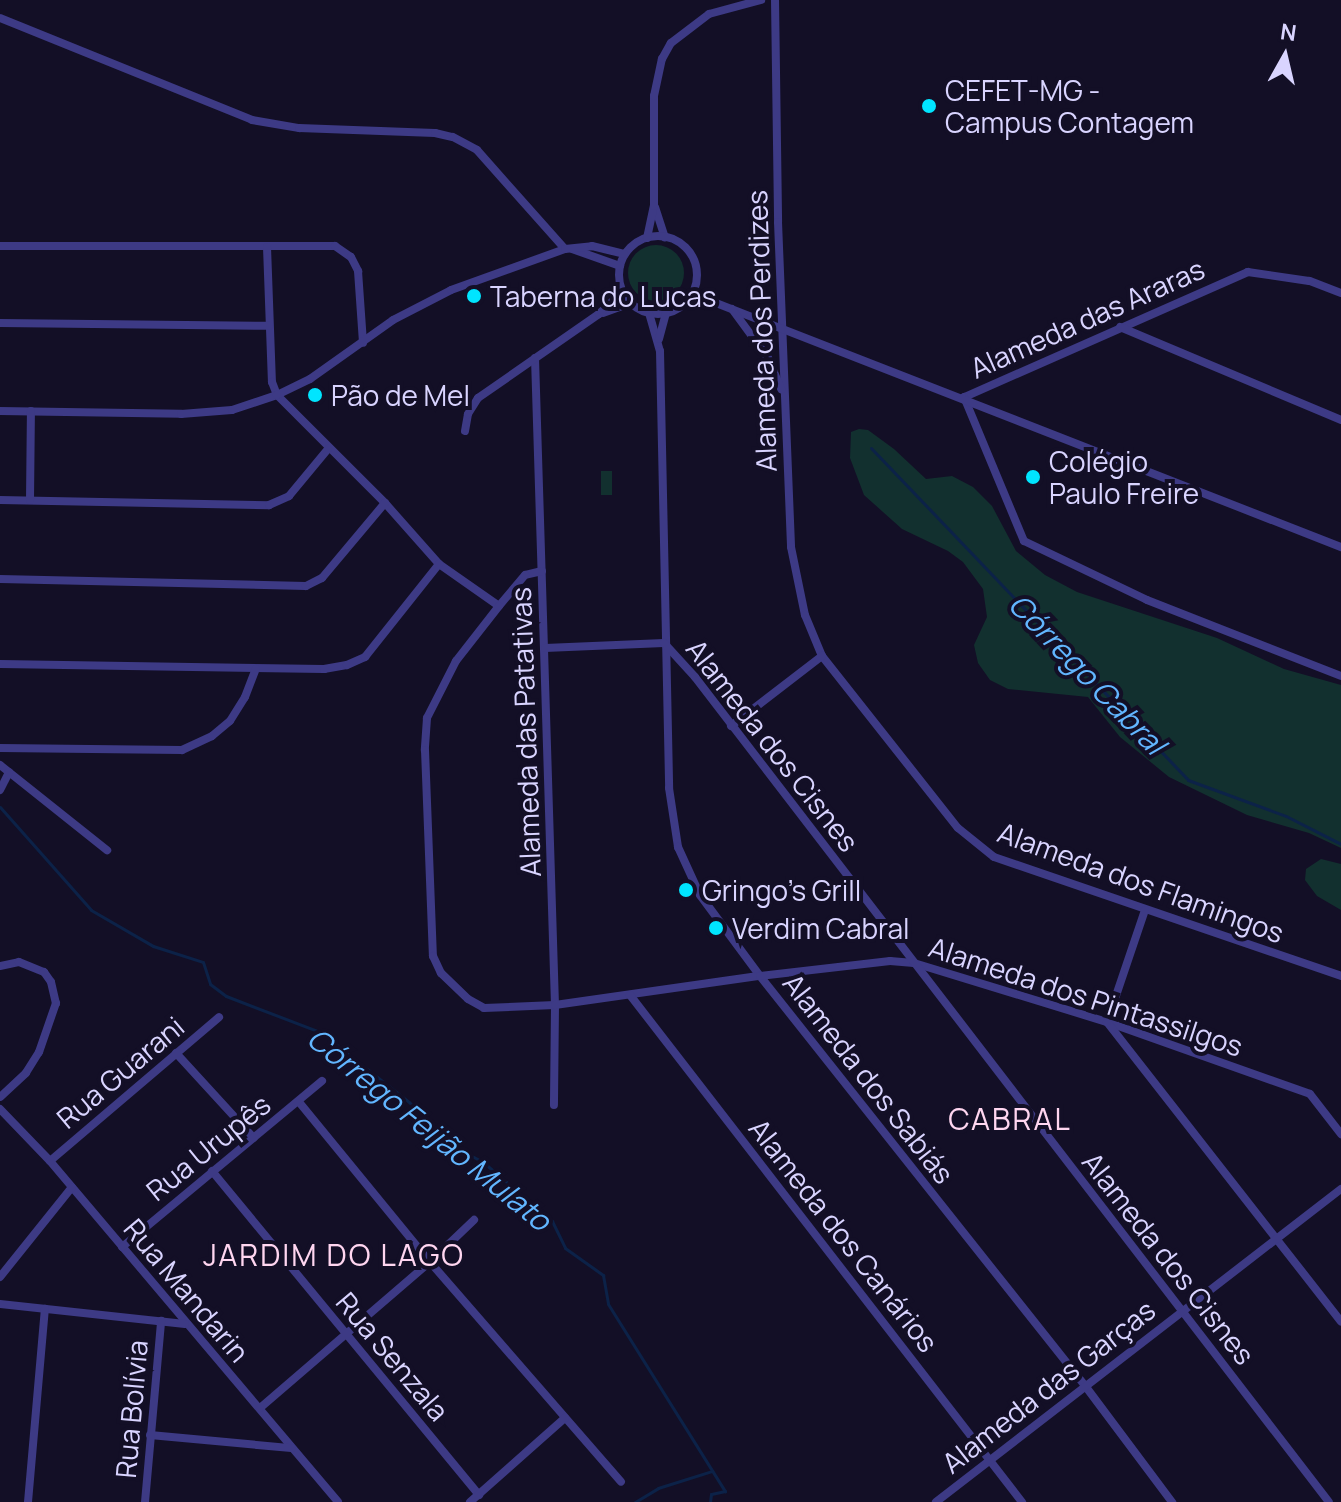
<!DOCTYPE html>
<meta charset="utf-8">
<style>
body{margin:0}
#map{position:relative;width:1341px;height:1502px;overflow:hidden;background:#130f26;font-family:Manrope,sans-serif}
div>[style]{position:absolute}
.green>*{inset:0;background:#12302f;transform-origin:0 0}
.round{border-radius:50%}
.stream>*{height:3px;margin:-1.5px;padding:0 1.5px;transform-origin:1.5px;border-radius:1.5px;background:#0c2248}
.street>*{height:8px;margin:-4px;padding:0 4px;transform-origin:4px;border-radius:4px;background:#3d3a85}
.street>.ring{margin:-4px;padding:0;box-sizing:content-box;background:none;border:8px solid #3d3a85;border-radius:50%}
.dots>*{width:22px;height:22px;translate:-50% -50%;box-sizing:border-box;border:4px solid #130f26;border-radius:50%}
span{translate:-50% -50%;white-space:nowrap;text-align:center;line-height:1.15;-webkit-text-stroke:8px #130f26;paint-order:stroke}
.poi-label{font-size:28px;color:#d9d4ff}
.left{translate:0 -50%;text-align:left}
.street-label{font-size:28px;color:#d9d4ff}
.water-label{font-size:30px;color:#62b6ff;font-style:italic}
.neighbourhood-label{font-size:30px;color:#ffd6f0;letter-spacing:2px}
.north{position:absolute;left:1245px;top:16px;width:80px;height:80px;-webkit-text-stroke:6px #130f26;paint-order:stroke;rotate:8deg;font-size:22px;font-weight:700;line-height:32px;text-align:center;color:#d9d4ff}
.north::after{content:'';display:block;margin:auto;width:28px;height:36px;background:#d9d4ff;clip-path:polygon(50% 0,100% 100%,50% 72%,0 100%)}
</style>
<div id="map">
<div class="green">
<i class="round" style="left:628px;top:245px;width:56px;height:56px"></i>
<i style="clip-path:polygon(859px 429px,868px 430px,894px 449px,926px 479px,952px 476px,973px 487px,992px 506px,1016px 551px,1045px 575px,1077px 592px,1217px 638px,1284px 669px,1341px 685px,1341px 848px,1309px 833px,1247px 815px,1169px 777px,1120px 737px,1088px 697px,1008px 689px,990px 680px,978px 663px,974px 645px,987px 617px,983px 589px,963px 562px,948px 551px,902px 529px,864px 495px,850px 458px,851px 432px)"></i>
<i style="left:601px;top:471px;width:11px;height:24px"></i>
<i style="clip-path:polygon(1321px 859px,1341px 864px,1341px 910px,1317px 896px,1305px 880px,1306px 869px)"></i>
</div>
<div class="stream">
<i style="left:871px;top:448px;width:459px;rotate:46.3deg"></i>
<i style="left:1188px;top:780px;width:104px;rotate:20.2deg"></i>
<i style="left:1286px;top:816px;width:62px;rotate:27deg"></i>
<i style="left:0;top:807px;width:137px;rotate:48.5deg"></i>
<i style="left:91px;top:910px;width:72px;rotate:30.1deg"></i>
<i style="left:153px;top:946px;width:52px;rotate:17.7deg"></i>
<i style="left:203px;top:962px;width:23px;rotate:72deg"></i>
<i style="left:210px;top:984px;width:20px;rotate:37deg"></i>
<i style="left:226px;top:996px;width:101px;rotate:21deg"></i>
<i style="left:320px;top:1032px;width:113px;rotate:38.2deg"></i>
<i style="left:409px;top:1102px;width:62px;rotate:45deg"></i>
<i style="left:453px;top:1146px;width:34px;rotate:28deg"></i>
<i style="left:483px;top:1162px;width:91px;rotate:40.5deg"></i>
<i style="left:552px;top:1221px;width:30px;rotate:64deg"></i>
<i style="left:565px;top:1248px;width:47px;rotate:35.4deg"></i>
<i style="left:603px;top:1275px;width:29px;rotate:80deg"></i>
<i style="left:608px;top:1304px;width:221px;rotate:58deg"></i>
<i style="left:725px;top:1491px;width:14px;rotate:168deg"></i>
<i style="left:711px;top:1494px;width:8px;rotate:97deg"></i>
<i style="left:635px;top:1502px;width:27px;rotate:-31deg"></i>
<i style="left:658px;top:1488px;width:57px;rotate:-17.5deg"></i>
</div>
<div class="street">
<i style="left:775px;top:0;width:222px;rotate:89.2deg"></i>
<i style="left:778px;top:222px;width:325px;rotate:87.7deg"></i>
<i style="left:791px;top:547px;width:69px;rotate:78.4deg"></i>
<i style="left:805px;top:615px;width:44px;rotate:67.5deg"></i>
<i style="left:822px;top:656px;width:219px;rotate:51.7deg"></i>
<i style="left:958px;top:828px;width:46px;rotate:38.9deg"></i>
<i style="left:994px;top:857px;width:367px;rotate:18.9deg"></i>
<i style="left:0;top:18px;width:272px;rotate:22deg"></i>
<i style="left:252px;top:120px;width:48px;rotate:9.7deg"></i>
<i style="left:299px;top:128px;width:136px;rotate:2.1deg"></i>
<i style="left:435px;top:133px;width:18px;rotate:13deg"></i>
<i style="left:453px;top:137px;width:27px;rotate:28deg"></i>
<i style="left:477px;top:150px;width:132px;rotate:48.4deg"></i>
<i style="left:655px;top:207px;width:32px;rotate:72deg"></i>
<i class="ring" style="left:619px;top:236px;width:70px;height:70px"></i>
<i style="left:647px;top:238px;width:33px;rotate:-78deg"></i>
<i style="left:654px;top:206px;width:110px;rotate:-90deg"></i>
<i style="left:654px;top:96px;width:38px;rotate:-78deg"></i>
<i style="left:662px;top:59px;width:18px;rotate:-61deg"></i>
<i style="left:671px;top:43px;width:48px;rotate:-37.3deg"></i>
<i style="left:709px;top:14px;width:54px;rotate:-15.1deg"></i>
<i style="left:0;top:246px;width:335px"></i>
<i style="left:335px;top:246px;width:19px;rotate:35deg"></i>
<i style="left:351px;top:257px;width:16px;rotate:63deg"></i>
<i style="left:358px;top:271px;width:72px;rotate:86deg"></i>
<i style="left:267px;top:247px;width:135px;rotate:87.9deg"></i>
<i style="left:272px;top:382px;width:14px;rotate:69deg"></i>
<i style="left:277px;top:395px;width:153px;rotate:45deg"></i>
<i style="left:385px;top:503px;width:81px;rotate:48.5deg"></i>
<i style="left:439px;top:564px;width:73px;rotate:35deg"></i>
<i style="left:572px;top:249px;width:51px;rotate:19.5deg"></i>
<i style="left:1341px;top:293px;width:34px;rotate:-159deg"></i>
<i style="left:1309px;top:281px;width:62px;rotate:-171.6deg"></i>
<i style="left:1248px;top:272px;width:310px;rotate:156.2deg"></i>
<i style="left:964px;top:397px;width:156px;rotate:67.4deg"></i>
<i style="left:1024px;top:541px;width:136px;rotate:25.6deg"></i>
<i style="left:1147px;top:600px;width:208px;rotate:21.4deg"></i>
<i style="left:693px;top:294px;width:696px;rotate:21.33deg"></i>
<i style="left:732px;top:309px;width:61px;rotate:53.7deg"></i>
<i style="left:768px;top:358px;width:34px;rotate:67deg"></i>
<i style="left:603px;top:313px;width:30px;rotate:-20deg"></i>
<i style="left:649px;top:313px;width:40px;rotate:74deg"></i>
<i style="left:660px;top:351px;width:437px;rotate:88.8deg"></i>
<i style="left:669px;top:788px;width:60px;rotate:81.3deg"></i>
<i style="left:678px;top:847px;width:53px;rotate:65.4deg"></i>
<i style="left:700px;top:895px;width:101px;rotate:53.5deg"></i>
<i style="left:760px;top:976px;width:525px;rotate:51.58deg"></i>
<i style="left:1086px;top:1387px;width:144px;rotate:53.2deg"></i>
<i style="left:0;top:323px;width:269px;rotate:0.6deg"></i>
<i style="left:1120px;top:327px;width:240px;rotate:22.8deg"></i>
<i style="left:659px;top:339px;width:27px;rotate:-75deg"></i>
<i style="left:535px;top:358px;width:647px;rotate:88.23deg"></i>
<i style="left:555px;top:1005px;width:100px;rotate:90.6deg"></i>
<i style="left:0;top:411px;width:181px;rotate:0.9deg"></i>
<i style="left:181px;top:414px;width:51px;rotate:-4.5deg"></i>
<i style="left:232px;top:410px;width:47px;rotate:-18.4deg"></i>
<i style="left:277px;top:395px;width:37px;rotate:-26deg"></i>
<i style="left:310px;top:379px;width:102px;rotate:-35.4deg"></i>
<i style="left:393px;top:320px;width:65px;rotate:-27.3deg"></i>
<i style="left:451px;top:290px;width:121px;rotate:-19.8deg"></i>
<i style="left:565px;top:249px;width:27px;rotate:-6deg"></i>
<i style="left:592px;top:246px;width:33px;rotate:14deg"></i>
<i style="left:465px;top:431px;width:17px;rotate:-80deg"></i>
<i style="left:468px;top:414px;width:19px;rotate:-58deg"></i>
<i style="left:478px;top:398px;width:147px;rotate:-34.8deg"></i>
<i style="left:599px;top:314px;width:32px;rotate:-44deg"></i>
<i style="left:0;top:500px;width:269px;rotate:1.1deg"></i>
<i style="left:269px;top:505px;width:22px;rotate:-24deg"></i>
<i style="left:289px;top:496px;width:61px;rotate:-50.3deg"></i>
<i style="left:30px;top:500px;width:89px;rotate:-89.4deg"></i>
<i style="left:542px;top:571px;width:17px;rotate:167deg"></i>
<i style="left:525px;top:575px;width:40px;rotate:130deg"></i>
<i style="left:499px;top:606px;width:70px;rotate:128deg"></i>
<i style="left:456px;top:661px;width:64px;rotate:117deg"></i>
<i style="left:427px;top:718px;width:32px;rotate:94deg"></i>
<i style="left:425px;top:750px;width:206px;rotate:87.8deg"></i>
<i style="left:433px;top:956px;width:19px;rotate:65deg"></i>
<i style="left:441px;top:973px;width:37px;rotate:44deg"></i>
<i style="left:468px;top:999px;width:18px;rotate:29deg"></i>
<i style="left:484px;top:1008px;width:71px;rotate:-2.4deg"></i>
<i style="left:555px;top:1005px;width:207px;rotate:-8.1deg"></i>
<i style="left:760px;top:976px;width:131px;rotate:-6.6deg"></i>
<i style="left:890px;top:961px;width:24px;rotate:5deg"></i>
<i style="left:914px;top:963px;width:202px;rotate:17deg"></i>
<i style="left:1107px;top:1022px;width:215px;rotate:19.5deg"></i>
<i style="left:1310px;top:1094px;width:51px;rotate:52.2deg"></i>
<i style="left:0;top:579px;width:306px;rotate:1.3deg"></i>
<i style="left:306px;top:586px;width:18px;rotate:-27deg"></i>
<i style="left:322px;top:578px;width:98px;rotate:-50deg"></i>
<i style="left:545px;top:648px;width:119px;rotate:-2.4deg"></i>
<i style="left:664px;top:643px;width:46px;rotate:47.6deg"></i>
<i style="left:695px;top:677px;width:1040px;rotate:52.46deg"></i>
<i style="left:0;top:664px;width:324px;rotate:0.9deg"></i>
<i style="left:324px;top:669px;width:23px;rotate:-10deg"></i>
<i style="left:347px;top:665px;width:20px;rotate:-24deg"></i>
<i style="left:365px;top:657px;width:119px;rotate:-51.5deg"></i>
<i style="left:731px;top:726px;width:115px;rotate:-37.6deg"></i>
<i style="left:0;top:748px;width:182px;rotate:0.6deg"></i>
<i style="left:182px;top:750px;width:33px;rotate:-25deg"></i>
<i style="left:212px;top:736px;width:23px;rotate:-40deg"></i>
<i style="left:230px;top:721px;width:28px;rotate:-58deg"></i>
<i style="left:245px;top:697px;width:30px;rotate:-69deg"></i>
<i style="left:0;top:765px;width:137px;rotate:38.5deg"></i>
<i style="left:0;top:790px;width:20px;rotate:-63deg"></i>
<i style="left:1145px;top:910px;width:118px;rotate:108.7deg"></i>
<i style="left:1107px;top:1022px;width:380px;rotate:52deg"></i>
<i style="left:0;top:966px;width:19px;rotate:-12deg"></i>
<i style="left:19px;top:962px;width:27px;rotate:22deg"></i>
<i style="left:44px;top:972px;width:12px;rotate:55deg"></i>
<i style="left:51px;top:982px;width:22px;rotate:77deg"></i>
<i style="left:56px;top:1003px;width:52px;rotate:109.1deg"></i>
<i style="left:39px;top:1052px;width:25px;rotate:122deg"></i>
<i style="left:26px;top:1073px;width:35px;rotate:137deg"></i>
<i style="left:630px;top:995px;width:641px;rotate:52.29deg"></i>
<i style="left:176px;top:1053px;width:115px;rotate:47.5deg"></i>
<i style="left:299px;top:1102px;width:207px;rotate:50.7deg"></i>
<i style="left:430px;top:1262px;width:291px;rotate:49deg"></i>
<i style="left:0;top:1109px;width:72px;rotate:46.1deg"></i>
<i style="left:50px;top:1161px;width:446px;rotate:49.8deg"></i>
<i style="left:50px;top:1161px;width:222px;rotate:-40.4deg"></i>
<i style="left:212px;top:1171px;width:420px;rotate:50.5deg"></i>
<i style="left:122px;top:1247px;width:260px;rotate:-39.7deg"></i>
<i style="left:0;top:1277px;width:115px;rotate:-51.3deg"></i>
<i style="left:0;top:1304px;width:186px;rotate:6.2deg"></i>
<i style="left:260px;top:1408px;width:224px;rotate:-40.7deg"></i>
<i style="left:430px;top:1262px;width:61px;rotate:-43.7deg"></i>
<i style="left:150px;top:1435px;width:142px;rotate:5.3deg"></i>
<i style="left:28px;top:1502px;width:194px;rotate:-85deg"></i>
<i style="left:145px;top:1502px;width:182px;rotate:-84.9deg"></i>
<i style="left:470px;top:1502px;width:127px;rotate:-41.5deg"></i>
<i style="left:936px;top:1502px;width:512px;rotate:-37.7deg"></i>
</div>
<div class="dots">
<i style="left:929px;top:106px;background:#00e5ff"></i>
<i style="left:474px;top:296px;background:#00e5ff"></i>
<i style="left:315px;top:395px;background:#00e5ff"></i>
<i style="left:1033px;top:477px;background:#00e5ff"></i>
<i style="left:686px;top:890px;background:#00e5ff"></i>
<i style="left:716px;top:928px;background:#00e5ff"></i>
</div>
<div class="poi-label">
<span class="left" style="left:945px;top:106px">CEFET-MG -<br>Campus Contagem</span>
<span class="left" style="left:490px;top:296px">Taberna do Lucas</span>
<span class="left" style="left:331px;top:395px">Pão de Mel</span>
<span class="left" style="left:1049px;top:477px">Colégio<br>Paulo Freire</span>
<span class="left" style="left:702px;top:890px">Gringo's Grill</span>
<span class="left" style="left:732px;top:928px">Verdim Cabral</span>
</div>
<div class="street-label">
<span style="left:1087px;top:318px;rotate:-24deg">Alameda das Araras</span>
<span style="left:761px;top:331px;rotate:-92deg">Alameda dos Perdizes</span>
<span style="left:525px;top:732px;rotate:-92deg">Alameda das Patativas</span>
<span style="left:773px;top:745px;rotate:52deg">Alameda dos Cisnes</span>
<span style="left:1141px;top:882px;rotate:20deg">Alameda dos Flamingos</span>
<span style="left:1086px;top:996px;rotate:18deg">Alameda dos Pintassilgos</span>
<span style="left:120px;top:1072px;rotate:-40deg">Rua Guarani</span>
<span style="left:869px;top:1078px;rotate:52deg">Alameda dos Sabiás</span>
<span style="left:208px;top:1147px;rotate:-39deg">Rua Urupês</span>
<span style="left:844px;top:1235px;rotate:52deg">Alameda dos Canários</span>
<span style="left:1169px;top:1258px;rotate:52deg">Alameda dos Cisnes</span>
<span style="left:187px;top:1290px;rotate:50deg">Rua Mandarin</span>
<span style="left:393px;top:1356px;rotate:50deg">Rua Senzala</span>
<span style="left:1048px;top:1386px;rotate:-38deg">Alameda das Garças</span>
<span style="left:131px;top:1409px;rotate:-85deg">Rua Bolívia</span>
</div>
<div class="water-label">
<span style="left:1087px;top:674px;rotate:46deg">Córrego Cabral</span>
<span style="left:429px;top:1129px;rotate:39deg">Córrego Feijão Mulato</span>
</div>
<div class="neighbourhood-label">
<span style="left:1010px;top:1119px">CABRAL</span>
<span style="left:334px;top:1255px">JARDIM DO LAGO</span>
</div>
<div class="north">N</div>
</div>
